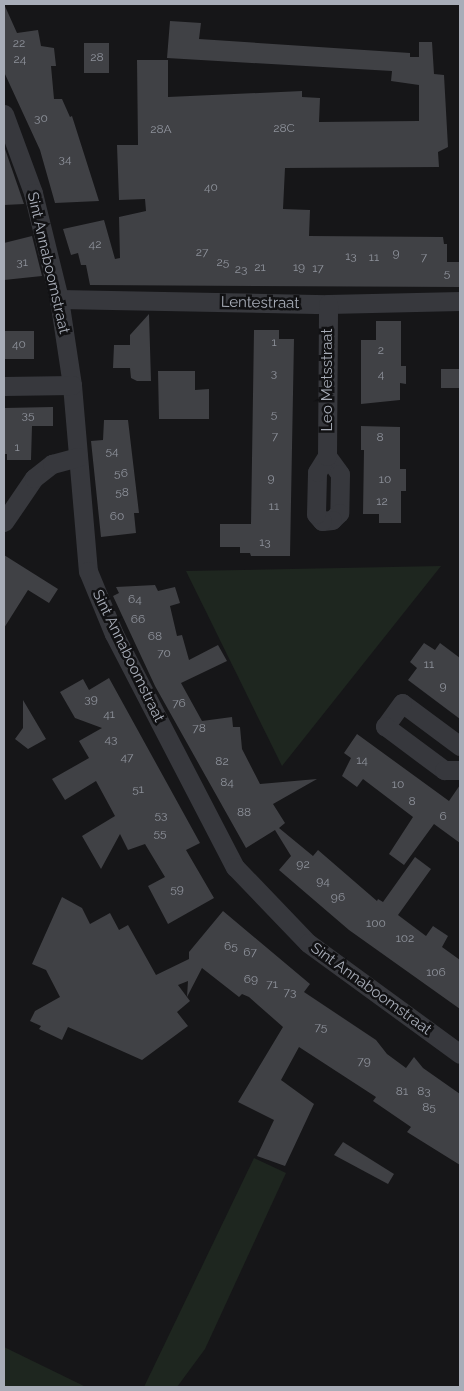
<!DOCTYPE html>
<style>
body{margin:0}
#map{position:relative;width:464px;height:1391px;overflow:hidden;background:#161618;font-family:Raleway,sans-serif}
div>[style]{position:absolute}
.green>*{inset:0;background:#1e261f}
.building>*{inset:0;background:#404145;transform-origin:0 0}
.street>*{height:19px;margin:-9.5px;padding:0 9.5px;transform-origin:9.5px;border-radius:9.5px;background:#37383d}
span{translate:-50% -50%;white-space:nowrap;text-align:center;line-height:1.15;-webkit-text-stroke:5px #111113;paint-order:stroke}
.number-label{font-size:12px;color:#8e929b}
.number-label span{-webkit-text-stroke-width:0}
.street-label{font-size:15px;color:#a8adb8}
.frame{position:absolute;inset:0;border:5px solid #a8adb8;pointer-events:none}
</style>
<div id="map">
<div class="green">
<i style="clip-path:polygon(441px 566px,282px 766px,186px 571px)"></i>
<i style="clip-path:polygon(254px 1158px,286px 1173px,205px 1349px,177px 1387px,144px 1387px)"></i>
<i style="clip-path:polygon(4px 1347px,86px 1387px,4px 1387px)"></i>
</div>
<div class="building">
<i style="clip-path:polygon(4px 4px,17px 33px,38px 30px,41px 46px,54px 48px,56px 66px,51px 66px,54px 99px,62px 99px,70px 117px,72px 116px,99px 201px,55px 203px,40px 150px,4px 72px)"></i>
<i style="clip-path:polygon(170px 21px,201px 23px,199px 39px,410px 53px,410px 57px,419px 57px,419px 42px,432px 42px,434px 74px,444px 75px,448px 147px,438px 152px,439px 167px,285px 168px,283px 209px,310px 210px,309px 236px,443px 237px,444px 244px,447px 244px,447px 262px,460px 262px,460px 287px,90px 285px,86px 265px,81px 265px,78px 253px,71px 255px,63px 229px,104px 220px,115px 259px,120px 258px,119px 217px,146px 211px,145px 199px,119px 200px,117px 145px,138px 145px,137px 60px,168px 60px,168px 97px,302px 91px,302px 97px,320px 98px,319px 122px,419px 121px,419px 85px,391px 81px,392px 71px,167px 58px)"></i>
<i style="left:84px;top:43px;width:25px;height:30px"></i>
<i style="clip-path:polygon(4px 149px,5px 149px,24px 204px,4px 205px)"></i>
<i style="clip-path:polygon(32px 236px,42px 276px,4px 280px,4px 243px)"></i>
<i style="clip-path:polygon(149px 314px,151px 381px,137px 381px,131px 378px,130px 368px,113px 368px,114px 345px,130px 345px,130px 335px)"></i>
<i style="clip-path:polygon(376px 321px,401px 321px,401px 366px,406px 366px,406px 384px,400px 383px,400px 400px,361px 404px,361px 340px,376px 340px)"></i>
<i style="clip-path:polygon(254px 330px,279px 330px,279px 339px,294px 339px,290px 556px,251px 556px,250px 553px,240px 553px,240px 547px,220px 547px,220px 524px,251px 524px)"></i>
<i style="left:4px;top:331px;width:30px;height:28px"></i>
<i style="left:460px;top:369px;width:19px;height:19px;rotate:90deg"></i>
<i style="clip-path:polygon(158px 371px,195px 371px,195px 390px,209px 389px,209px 419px,159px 419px)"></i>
<i style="clip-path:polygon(53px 407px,53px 426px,32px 426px,31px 460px,7px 460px,7px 454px,4px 454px,4px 408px)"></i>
<i style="clip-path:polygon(104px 420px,128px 420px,139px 513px,134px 513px,136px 533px,101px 537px,91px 441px,103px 440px)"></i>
<i style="clip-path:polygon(361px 426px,400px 427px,400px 469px,406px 469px,406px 491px,401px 491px,401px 523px,379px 523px,379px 514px,363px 514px,364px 450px,361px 450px)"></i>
<i style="clip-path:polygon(4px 555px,58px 589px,49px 603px,28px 590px,4px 628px)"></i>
<i style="clip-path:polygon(155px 585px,158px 591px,175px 587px,180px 603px,170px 606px,177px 636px,182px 635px,189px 660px,218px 645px,227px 661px,181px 683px,202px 721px,232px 717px,233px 727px,240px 727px,242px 749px,260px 784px,317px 779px,273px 804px,285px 823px,279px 828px,313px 856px,318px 850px,377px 901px,378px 899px,383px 902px,415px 857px,431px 869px,398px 915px,426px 936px,433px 926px,448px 936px,442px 947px,460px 960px,460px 1009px,349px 930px,279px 870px,291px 856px,275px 830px,246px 848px,155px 686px,113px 596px,119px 593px,116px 587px)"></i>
<i style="clip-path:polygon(424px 643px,435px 650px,440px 643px,460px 658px,460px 719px,408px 680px,417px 668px,410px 662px)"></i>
<i style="clip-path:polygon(109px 678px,200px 843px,186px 850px,214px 898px,168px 924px,148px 886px,165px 877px,145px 844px,128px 850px,120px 834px,101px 869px,82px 836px,115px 816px,96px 781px,65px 800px,52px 779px,89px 758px,79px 741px,102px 728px,75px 718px,60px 692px,83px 679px,89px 690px)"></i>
<i style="clip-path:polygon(23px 700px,46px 739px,28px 749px,15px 739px,23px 728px)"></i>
<i style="clip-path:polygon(357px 734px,449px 801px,460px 785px,460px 843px,434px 824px,404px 865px,389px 854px,413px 817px,363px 779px,357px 787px,342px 776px,351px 758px,344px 753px)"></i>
<i style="clip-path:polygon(evenodd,62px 897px,82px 908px,90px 924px,110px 913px,119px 930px,128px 925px,156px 975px,189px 959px,189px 952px,223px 911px,310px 984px,304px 992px,376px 1040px,387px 1054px,406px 1068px,414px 1057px,423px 1068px,460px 1094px,460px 1165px,407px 1132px,411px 1127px,373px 1101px,376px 1097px,299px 1047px,281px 1080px,314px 1104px,285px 1166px,257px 1156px,274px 1120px,238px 1102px,283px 1027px,249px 997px,242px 994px,239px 997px,202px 968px,187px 997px,190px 1001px,177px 1012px,188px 1026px,142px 1060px,68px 1027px,62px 1040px,39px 1029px,41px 1026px,30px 1021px,35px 1011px,60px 997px,46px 970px,32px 964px,62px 897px,188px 981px,187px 997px,178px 985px,188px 981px)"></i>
<i style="clip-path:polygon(343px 1142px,394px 1174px,388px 1184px,334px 1155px)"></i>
</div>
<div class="street">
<i style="left:4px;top:114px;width:84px;rotate:69.8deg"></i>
<i style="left:33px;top:193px;width:109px;rotate:76.2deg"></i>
<i style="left:59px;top:299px;width:87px;rotate:81.4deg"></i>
<i style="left:72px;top:385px;width:187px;rotate:85.1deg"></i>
<i style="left:88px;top:571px;width:68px;rotate:67.6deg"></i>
<i style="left:114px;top:634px;width:263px;rotate:62.6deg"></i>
<i style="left:235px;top:867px;width:105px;rotate:46.2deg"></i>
<i style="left:308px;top:943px;width:188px;rotate:36.1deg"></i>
<i style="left:59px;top:299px;width:269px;rotate:1.1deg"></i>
<i style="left:328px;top:304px;width:132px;rotate:-1.3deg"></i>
<i style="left:4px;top:386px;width:68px;rotate:-0.8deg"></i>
<i style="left:327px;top:456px;width:22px;rotate:54deg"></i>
<i style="left:340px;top:474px;width:39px;rotate:91deg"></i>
<i style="left:339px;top:513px;width:10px;rotate:135deg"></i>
<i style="left:332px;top:520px;width:10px;rotate:174deg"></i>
<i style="left:322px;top:521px;width:9px;rotate:-131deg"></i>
<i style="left:316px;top:514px;width:42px;rotate:-88.6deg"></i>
<i style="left:317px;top:472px;width:19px;rotate:-58deg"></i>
<i style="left:327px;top:456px;width:152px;rotate:-89.6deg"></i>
<i style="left:4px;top:522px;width:53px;rotate:-55.7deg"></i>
<i style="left:34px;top:478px;width:23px;rotate:-38deg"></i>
<i style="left:52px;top:464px;width:27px;rotate:-15deg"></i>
<i style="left:460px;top:746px;width:72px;rotate:-143.4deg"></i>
<i style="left:402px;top:703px;width:29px;rotate:126deg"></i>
<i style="left:385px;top:726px;width:74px;rotate:36.7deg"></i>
<i style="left:444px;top:770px;width:16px"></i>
</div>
<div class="number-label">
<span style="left:19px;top:44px">22</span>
<span style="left:97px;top:58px">28</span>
<span style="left:20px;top:60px">24</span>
<span style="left:41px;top:119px">30</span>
<span style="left:284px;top:129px">28C</span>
<span style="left:161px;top:130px">28A</span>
<span style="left:65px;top:160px">34</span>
<span style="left:211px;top:188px">40</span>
<span style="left:95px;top:245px">42</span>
<span style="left:202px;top:253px">27</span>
<span style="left:396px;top:254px">9</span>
<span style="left:351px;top:257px">13</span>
<span style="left:374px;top:258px">11</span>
<span style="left:424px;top:258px">7</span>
<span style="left:22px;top:263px">31</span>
<span style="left:223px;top:263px">25</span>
<span style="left:260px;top:268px">21</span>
<span style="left:299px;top:268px">19</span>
<span style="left:318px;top:269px">17</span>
<span style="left:241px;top:270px">23</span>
<span style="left:447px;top:274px">5</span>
<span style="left:274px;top:343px">1</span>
<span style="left:19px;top:345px">40</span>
<span style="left:381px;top:351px">2</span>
<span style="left:274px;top:374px">3</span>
<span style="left:381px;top:375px">4</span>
<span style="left:274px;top:415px">5</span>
<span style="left:28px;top:416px">35</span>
<span style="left:275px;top:437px">7</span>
<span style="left:380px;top:438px">8</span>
<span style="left:17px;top:448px">1</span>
<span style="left:112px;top:452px">54</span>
<span style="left:121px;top:474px">56</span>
<span style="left:271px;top:479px">9</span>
<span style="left:385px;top:480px">10</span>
<span style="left:122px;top:493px">58</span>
<span style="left:382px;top:502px">12</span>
<span style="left:274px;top:507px">11</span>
<span style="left:117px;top:517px">60</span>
<span style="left:265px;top:543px">13</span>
<span style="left:135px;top:600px">64</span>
<span style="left:138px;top:620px">66</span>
<span style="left:155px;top:637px">68</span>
<span style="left:164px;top:654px">70</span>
<span style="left:429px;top:665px">11</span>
<span style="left:443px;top:687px">9</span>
<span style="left:91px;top:700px">39</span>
<span style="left:179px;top:704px">76</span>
<span style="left:109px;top:715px">41</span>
<span style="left:199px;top:729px">78</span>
<span style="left:111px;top:740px">43</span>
<span style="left:127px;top:758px">47</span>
<span style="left:362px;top:761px">14</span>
<span style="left:222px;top:762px">82</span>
<span style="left:227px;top:783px">84</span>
<span style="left:398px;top:785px">10</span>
<span style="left:138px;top:790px">51</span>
<span style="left:412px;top:802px">8</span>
<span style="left:244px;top:813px">88</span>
<span style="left:161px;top:816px">53</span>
<span style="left:443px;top:817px">6</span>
<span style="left:160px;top:834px">55</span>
<span style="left:303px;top:865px">92</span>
<span style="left:323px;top:882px">94</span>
<span style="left:177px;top:890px">59</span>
<span style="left:338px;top:898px">96</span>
<span style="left:376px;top:924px">100</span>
<span style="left:405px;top:939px">102</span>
<span style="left:231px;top:947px">65</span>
<span style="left:250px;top:953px">67</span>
<span style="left:436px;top:973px">106</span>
<span style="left:251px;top:980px">69</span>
<span style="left:272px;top:985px">71</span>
<span style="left:290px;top:993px">73</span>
<span style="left:321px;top:1028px">75</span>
<span style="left:364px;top:1062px">79</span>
<span style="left:402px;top:1092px">81</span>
<span style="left:424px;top:1092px">83</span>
<span style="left:429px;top:1108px">85</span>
</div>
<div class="street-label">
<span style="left:48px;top:263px;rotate:77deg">Sint Annaboomstraat</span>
<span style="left:260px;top:303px;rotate:1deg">Lentestraat</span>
<span style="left:328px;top:380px;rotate:-90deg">Leo Metsstraat</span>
<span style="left:128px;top:656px;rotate:64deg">Sint Annaboomstraat</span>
<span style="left:371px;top:989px;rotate:36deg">Sint Annaboomstraat</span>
</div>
<div class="frame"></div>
</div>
